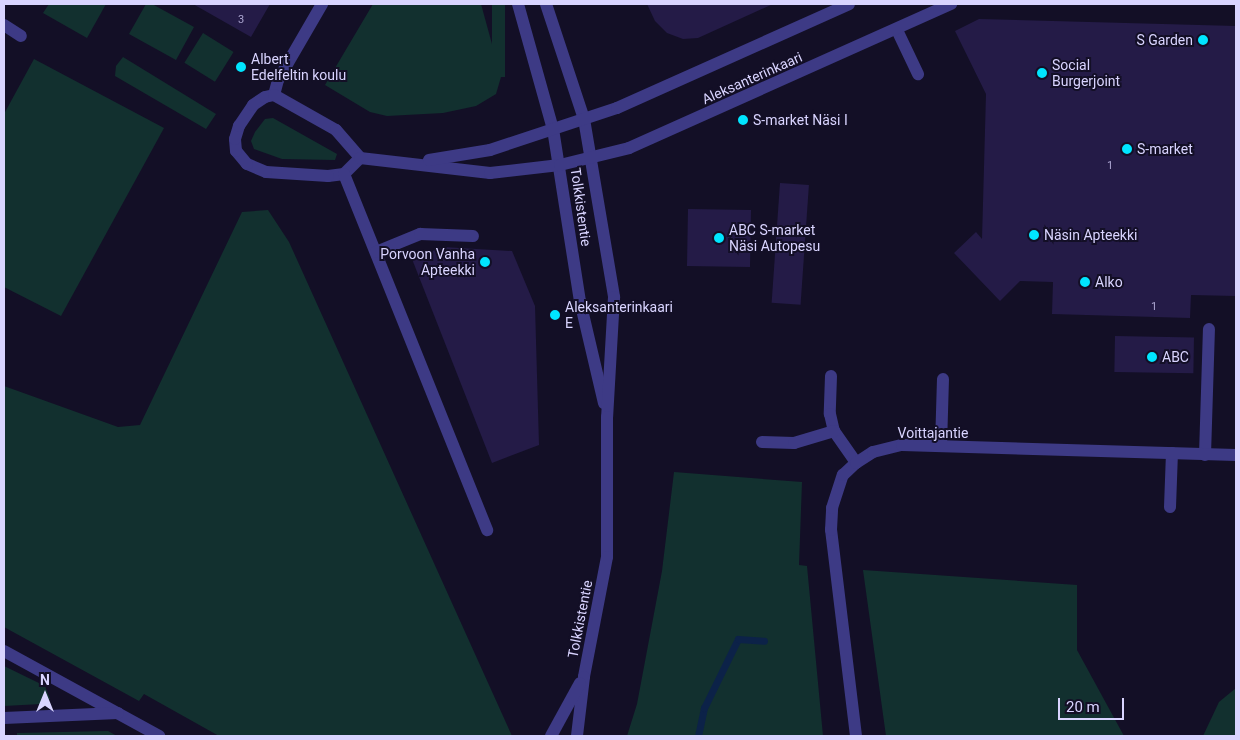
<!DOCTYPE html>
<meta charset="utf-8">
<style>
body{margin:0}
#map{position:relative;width:1240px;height:740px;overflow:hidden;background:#130f26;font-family:Roboto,sans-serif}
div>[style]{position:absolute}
.green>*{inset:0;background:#12302f;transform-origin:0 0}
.stream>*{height:7px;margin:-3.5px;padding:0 3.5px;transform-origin:3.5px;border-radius:3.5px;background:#0c2248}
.building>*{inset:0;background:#241b47;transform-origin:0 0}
.minor>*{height:12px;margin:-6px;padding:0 6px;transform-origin:6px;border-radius:6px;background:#3d3a85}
.dots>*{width:14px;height:14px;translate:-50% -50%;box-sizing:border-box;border:2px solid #130f26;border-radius:50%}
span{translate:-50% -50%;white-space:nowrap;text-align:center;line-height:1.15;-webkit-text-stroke:4px #130f26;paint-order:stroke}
.number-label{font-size:11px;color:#aca6d1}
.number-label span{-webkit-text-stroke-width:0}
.poi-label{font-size:14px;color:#d9d4ff}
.right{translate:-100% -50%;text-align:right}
.left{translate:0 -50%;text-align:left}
.street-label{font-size:14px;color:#d9d4ff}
.frame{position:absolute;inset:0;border:5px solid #d9d4ff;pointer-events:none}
.north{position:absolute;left:20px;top:670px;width:50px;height:50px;-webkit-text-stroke:4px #130f26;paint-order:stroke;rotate:0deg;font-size:14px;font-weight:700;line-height:20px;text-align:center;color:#d9d4ff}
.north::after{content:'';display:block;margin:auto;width:18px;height:22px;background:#d9d4ff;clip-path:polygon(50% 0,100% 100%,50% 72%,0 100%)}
.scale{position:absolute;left:1058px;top:698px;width:66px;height:22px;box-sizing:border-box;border:2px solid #d9d4ff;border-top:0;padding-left:6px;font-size:15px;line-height:18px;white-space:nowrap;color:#d9d4ff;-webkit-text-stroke:4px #130f26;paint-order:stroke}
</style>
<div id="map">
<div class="green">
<i style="clip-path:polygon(49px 4px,106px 4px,87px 38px,43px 13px)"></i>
<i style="clip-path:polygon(146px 4px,152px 4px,194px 27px,176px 60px,129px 34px)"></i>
<i style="clip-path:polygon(373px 4px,481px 4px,501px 77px,496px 94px,476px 106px,443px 113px,387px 116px,370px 112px,325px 85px)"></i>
<i style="left:492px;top:4px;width:13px;height:73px"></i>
<i style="left:203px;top:33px;width:36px;height:35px;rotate:32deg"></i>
<i style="clip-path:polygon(123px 57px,216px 114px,206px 129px,115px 76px,116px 66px)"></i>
<i style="clip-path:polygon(34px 59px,164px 128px,61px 316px,4px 287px,4px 114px)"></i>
<i style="clip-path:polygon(273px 118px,337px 154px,335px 160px,282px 159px,254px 149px,251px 141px,255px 132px,265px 119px)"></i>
<i style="clip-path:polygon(268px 210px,289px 242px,512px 736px,219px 736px,144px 694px,139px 701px,4px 627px,4px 386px,118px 427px,140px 425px,242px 212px)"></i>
<i style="clip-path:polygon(674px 472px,802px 482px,799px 565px,807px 566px,823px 736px,627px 736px,637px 704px,662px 571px)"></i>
<i style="clip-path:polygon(863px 570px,1077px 585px,1077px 650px,1124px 736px,886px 736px)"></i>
<i style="clip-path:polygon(4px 666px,45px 686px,50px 699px,41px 704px,4px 706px)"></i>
<i style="clip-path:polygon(1236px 688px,1236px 736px,1203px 736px,1219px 702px)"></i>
<i style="clip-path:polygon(108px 731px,117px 736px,17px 736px,17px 733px)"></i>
</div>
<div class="stream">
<i style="left:698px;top:736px;width:29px;rotate:-78deg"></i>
<i style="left:704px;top:708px;width:77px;rotate:-63.8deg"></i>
<i style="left:738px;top:639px;width:26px;rotate:4deg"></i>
</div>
<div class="building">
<i style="clip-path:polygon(193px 4px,270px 4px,251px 37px)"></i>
<i style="clip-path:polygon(647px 4px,773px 4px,698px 38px,683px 39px,667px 33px,655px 21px)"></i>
<i style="clip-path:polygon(979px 19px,1236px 26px,1236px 296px,1191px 295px,1190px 318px,1052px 314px,1053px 282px,1020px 281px,1000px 301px,954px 253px,976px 232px,982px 239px,986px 94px,955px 31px)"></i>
<i style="left:780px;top:183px;width:29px;height:120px;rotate:4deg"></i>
<i style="left:688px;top:209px;width:63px;height:57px;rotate:1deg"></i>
<i style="clip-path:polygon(443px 247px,512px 251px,535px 306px,539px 445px,492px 463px,412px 259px)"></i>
<i style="left:1115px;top:336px;width:79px;height:36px;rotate:1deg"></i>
</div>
<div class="minor">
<i style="left:518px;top:4px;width:130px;rotate:74.4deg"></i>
<i style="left:553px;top:129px;width:174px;rotate:81.1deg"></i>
<i style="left:580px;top:301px;width:105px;rotate:76.8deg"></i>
<i style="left:546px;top:4px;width:121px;rotate:71.7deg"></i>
<i style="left:584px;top:119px;width:181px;rotate:80.4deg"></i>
<i style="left:614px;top:297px;width:120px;rotate:93.3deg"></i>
<i style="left:607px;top:417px;width:140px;rotate:90deg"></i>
<i style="left:607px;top:557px;width:122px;rotate:100.9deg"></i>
<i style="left:584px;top:677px;width:59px;rotate:96.8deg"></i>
<i style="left:4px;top:25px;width:20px;rotate:33deg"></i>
<i style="left:897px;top:30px;width:49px;rotate:64.5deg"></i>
<i style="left:274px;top:95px;width:16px;rotate:-75deg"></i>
<i style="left:278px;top:80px;width:88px;rotate:-59.9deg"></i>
<i style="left:360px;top:158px;width:23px;rotate:135deg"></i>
<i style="left:344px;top:174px;width:16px;rotate:173deg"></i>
<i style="left:328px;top:176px;width:62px;rotate:-176.3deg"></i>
<i style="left:266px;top:172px;width:21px;rotate:-157deg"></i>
<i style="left:247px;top:164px;width:17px;rotate:-130deg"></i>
<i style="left:236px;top:151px;width:12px;rotate:-95deg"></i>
<i style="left:235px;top:139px;width:14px;rotate:-73deg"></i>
<i style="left:239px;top:126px;width:25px;rotate:-56deg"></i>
<i style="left:253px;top:105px;width:14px;rotate:-34deg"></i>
<i style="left:265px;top:97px;width:9px;rotate:-13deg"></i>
<i style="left:274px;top:95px;width:71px;rotate:29.4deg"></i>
<i style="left:336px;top:130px;width:37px;rotate:49deg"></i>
<i style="left:360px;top:158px;width:131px;rotate:6.6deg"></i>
<i style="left:490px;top:173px;width:70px;rotate:-6.5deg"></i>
<i style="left:560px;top:165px;width:71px;rotate:-13.8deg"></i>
<i style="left:629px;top:148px;width:353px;rotate:-24.1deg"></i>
<i style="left:429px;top:160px;width:62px;rotate:-9.3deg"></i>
<i style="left:490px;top:150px;width:134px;rotate:-18.3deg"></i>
<i style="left:617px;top:108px;width:254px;rotate:-24.1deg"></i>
<i style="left:344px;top:174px;width:384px;rotate:68.1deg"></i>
<i style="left:376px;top:252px;width:48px;rotate:-22.2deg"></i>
<i style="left:420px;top:234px;width:53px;rotate:2.2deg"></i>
<i style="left:831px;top:376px;width:38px;rotate:92deg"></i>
<i style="left:830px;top:414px;width:17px;rotate:77deg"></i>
<i style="left:834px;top:431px;width:39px;rotate:55deg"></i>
<i style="left:762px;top:442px;width:32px;rotate:2deg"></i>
<i style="left:794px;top:443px;width:42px;rotate:-16.7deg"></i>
<i style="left:941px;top:446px;width:67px;rotate:-88.3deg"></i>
<i style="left:1205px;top:455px;width:126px;rotate:-88.2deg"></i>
<i style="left:1170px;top:507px;width:54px;rotate:-87.9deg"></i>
<i style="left:4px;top:651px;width:177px;rotate:28.7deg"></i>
<i style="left:4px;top:718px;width:114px;rotate:-2.5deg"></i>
<i style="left:551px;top:736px;width:60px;rotate:-61.3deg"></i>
<i style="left:856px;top:736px;width:208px;rotate:-96.9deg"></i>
<i style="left:831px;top:530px;width:22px;rotate:-87deg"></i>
<i style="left:832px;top:508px;width:35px;rotate:-72deg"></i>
<i style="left:843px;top:475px;width:18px;rotate:-43deg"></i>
<i style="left:856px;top:463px;width:20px;rotate:-33deg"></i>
<i style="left:873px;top:452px;width:30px;rotate:-14deg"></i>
<i style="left:902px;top:445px;width:334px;rotate:1.7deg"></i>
</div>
<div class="dots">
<i style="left:1203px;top:40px;background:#00e5ff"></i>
<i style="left:241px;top:67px;background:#00e5ff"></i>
<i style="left:1042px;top:73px;background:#00e5ff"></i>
<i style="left:743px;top:120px;background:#00e5ff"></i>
<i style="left:1127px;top:149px;background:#00e5ff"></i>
<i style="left:1034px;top:235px;background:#00e5ff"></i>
<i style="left:719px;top:238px;background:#00e5ff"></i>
<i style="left:485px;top:262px;background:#00e5ff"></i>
<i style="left:1085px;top:282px;background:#00e5ff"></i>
<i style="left:555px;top:315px;background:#00e5ff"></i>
<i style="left:1152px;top:357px;background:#00e5ff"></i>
</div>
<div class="number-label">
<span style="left:241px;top:20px">3</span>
<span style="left:1110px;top:166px">1</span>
<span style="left:1154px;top:307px">1</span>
</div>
<div class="poi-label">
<span class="right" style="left:1193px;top:40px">S Garden</span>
<span class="left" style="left:251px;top:67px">Albert<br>Edelfeltin koulu</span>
<span class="left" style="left:1052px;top:73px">Social<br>Burgerjoint</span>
<span class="left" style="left:753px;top:120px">S-market Näsi I</span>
<span class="left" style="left:1137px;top:149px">S-market</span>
<span class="left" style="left:729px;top:238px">ABC S-market<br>Näsi Autopesu</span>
<span class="left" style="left:1044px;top:235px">Näsin Apteekki</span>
<span class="right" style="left:475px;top:262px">Porvoon Vanha<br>Apteekki</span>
<span class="left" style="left:1095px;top:282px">Alko</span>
<span class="left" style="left:565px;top:315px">Aleksanterinkaari<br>E</span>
<span class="left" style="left:1162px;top:357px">ABC</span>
</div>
<div class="street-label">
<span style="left:752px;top:78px;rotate:-24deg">Aleksanterinkaari</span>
<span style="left:581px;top:207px;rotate:82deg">Tolkkistentie</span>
<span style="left:933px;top:433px">Voittajantie</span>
<span style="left:580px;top:619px;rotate:-79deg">Tolkkistentie</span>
</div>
<div class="frame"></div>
<div class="north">N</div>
<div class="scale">20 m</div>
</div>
